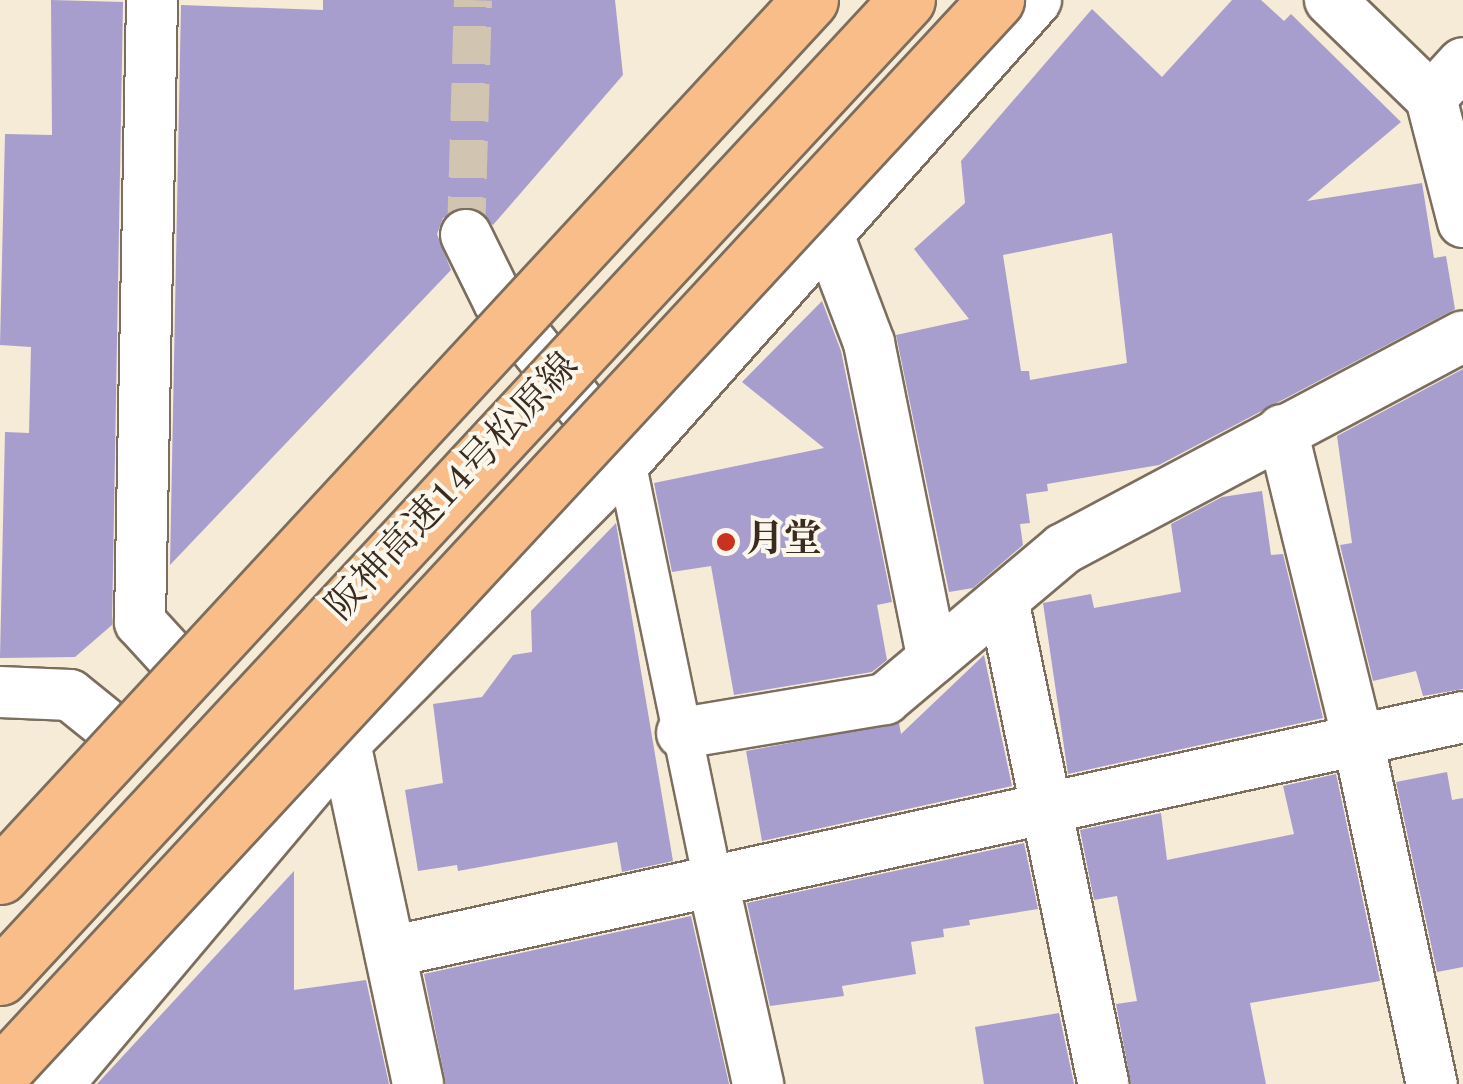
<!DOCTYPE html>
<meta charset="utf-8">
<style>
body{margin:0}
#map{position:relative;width:1463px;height:1084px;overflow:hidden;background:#f6ebd6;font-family:"Old Standard TT","Noto Serif JP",serif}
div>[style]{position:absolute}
.building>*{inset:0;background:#a79ece}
.pedestrian-tunnel>*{height:38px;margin-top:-19px;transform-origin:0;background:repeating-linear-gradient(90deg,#d1c4b1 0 38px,transparent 0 57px)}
.roads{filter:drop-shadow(2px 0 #7c6e5e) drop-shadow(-2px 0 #7c6e5e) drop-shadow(0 2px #7c6e5e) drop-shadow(0 -2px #7c6e5e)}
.pedestrian>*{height:38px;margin:-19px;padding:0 19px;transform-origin:19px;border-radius:19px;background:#fff}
.minor>*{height:50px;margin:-25px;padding:0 25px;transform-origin:25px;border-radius:25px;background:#fff}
.bridges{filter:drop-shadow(2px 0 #7c6e5e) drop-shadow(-2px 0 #7c6e5e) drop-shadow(0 2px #7c6e5e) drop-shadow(0 -2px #7c6e5e)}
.motorway-bridge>*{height:55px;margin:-27.5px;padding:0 27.5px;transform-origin:27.5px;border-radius:27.5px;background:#f8bd88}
.dots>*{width:28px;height:28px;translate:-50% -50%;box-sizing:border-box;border:5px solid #fbf7ec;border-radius:50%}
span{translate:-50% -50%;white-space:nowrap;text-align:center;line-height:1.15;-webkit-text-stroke:8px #fbf7ec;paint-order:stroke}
.street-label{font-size:38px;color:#3b2a1e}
.poi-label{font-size:38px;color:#3b2a1e;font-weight:700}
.left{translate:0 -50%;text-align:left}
</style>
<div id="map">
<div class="building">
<i style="clip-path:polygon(51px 0,123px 2px,112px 625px,75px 657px,0 658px,5px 432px,29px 433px,31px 347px,0 345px,5px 134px,52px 135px)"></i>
<i style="clip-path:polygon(323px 0,615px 0,623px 75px,493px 225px,469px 206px,443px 218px,437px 234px,451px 270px,170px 565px,181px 5px,323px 10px)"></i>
<i style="clip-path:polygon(evenodd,1232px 0,1261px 0,1284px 21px,1291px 14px,1401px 122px,1307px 201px,1422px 183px,1434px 258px,1446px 256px,1455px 309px,1159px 465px,1047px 484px,1048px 491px,1026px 494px,1030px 523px,1020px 524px,1023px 545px,973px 588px,949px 592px,896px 335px,969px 319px,914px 249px,965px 203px,961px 161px,1092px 9px,1162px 77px,1232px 0,1112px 233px,1127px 363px,1030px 380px,1029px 371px,1021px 371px,1003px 255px,1112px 233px)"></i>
<i style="clip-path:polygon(822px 301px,841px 351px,892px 602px,877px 605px,887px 660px,872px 672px,734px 695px,711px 566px,672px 572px,654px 483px,824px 448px,742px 382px)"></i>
<i style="clip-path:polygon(1463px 369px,1463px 689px,1423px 696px,1416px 671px,1373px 681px,1340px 545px,1352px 543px,1337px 436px)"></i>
<i style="clip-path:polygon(1262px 491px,1271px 555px,1283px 554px,1323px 718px,1068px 774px,1043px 603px,1091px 594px,1094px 608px,1181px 592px,1171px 524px,1222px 497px)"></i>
<i style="clip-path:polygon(616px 523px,673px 861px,622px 872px,617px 842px,458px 871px,457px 865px,418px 871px,405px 790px,443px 783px,433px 704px,482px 697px,513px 655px,532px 652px,531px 611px)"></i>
<i style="clip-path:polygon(984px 655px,1012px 786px,762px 841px,746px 751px,899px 723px,901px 734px)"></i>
<i style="clip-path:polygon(1447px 772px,1452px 800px,1463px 798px,1463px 967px,1437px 972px,1396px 782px)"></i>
<i style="clip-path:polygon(1336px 774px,1380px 981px,1250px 1003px,1266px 1084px,1131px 1084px,1116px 1004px,1137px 1001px,1117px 896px,1094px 900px,1080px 830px,1161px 813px,1167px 860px,1294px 834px,1283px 786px)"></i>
<i style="clip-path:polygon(1024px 843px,1038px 909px,969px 920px,970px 925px,943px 929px,944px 937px,911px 942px,916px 974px,842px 986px,844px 996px,770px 1006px,747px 903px)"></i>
<i style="clip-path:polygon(294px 871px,294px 990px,366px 980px,389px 1084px,97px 1084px)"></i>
<i style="clip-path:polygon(691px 916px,729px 1084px,446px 1084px,424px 974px)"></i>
<i style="clip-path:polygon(1059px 1013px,1074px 1084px,984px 1084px,975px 1027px)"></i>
</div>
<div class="pedestrian-tunnel">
<i style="left:466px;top:235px;width:235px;rotate:-88.3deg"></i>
</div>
<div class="roads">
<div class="pedestrian">
<i style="left:626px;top:461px;width:448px;rotate:78.3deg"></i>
</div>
<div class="minor">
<i style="left:152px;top:0;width:622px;rotate:91.11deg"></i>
<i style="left:140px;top:622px;width:47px;rotate:47.6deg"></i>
<i style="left:1330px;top:0;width:141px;rotate:44.1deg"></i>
<i style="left:1431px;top:98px;width:128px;rotate:75.5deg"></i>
<i style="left:1431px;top:98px;width:47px;rotate:-47.6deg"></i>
<i style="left:826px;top:229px;width:122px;rotate:69.3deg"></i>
<i style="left:869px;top:343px;width:322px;rotate:78.6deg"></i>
<i style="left:466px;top:235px;width:75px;rotate:63.8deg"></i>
<i style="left:499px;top:302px;width:198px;rotate:51.6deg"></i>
<i style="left:1282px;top:430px;width:319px;rotate:76.2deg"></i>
<i style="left:1358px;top:740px;width:352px;rotate:77.9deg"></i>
<i style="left:1004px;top:604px;width:490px;rotate:78.3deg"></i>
<i style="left:0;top:692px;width:70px;rotate:2.5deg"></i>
<i style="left:70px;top:695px;width:46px;rotate:38.9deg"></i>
<i style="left:682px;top:733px;width:206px;rotate:-9.5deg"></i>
<i style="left:885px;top:699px;width:233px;rotate:-40.1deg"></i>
<i style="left:1063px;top:549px;width:453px;rotate:-28deg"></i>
<i style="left:345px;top:743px;width:349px;rotate:77.9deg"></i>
<i style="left:717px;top:900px;width:189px;rotate:77.4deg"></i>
<i style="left:390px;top:952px;width:1098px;rotate:-12.35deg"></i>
<i style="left:58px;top:1084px;width:446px;rotate:-49.9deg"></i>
<i style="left:345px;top:743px;width:398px;rotate:-45.1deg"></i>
<i style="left:626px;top:461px;width:617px;rotate:-48.35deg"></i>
</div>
</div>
<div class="bridges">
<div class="motorway-bridge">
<i style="left:0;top:876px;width:1193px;rotate:-47.24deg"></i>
<i style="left:0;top:977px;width:1333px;rotate:-47.13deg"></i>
<i style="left:0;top:1074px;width:1465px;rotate:-47.16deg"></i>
</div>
</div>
<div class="dots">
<i style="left:726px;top:542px;background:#c8321e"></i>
</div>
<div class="street-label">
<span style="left:454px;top:488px;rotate:-47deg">阪神高速14号松原線</span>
</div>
<div class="poi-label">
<span class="left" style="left:746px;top:542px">月堂</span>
</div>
</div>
